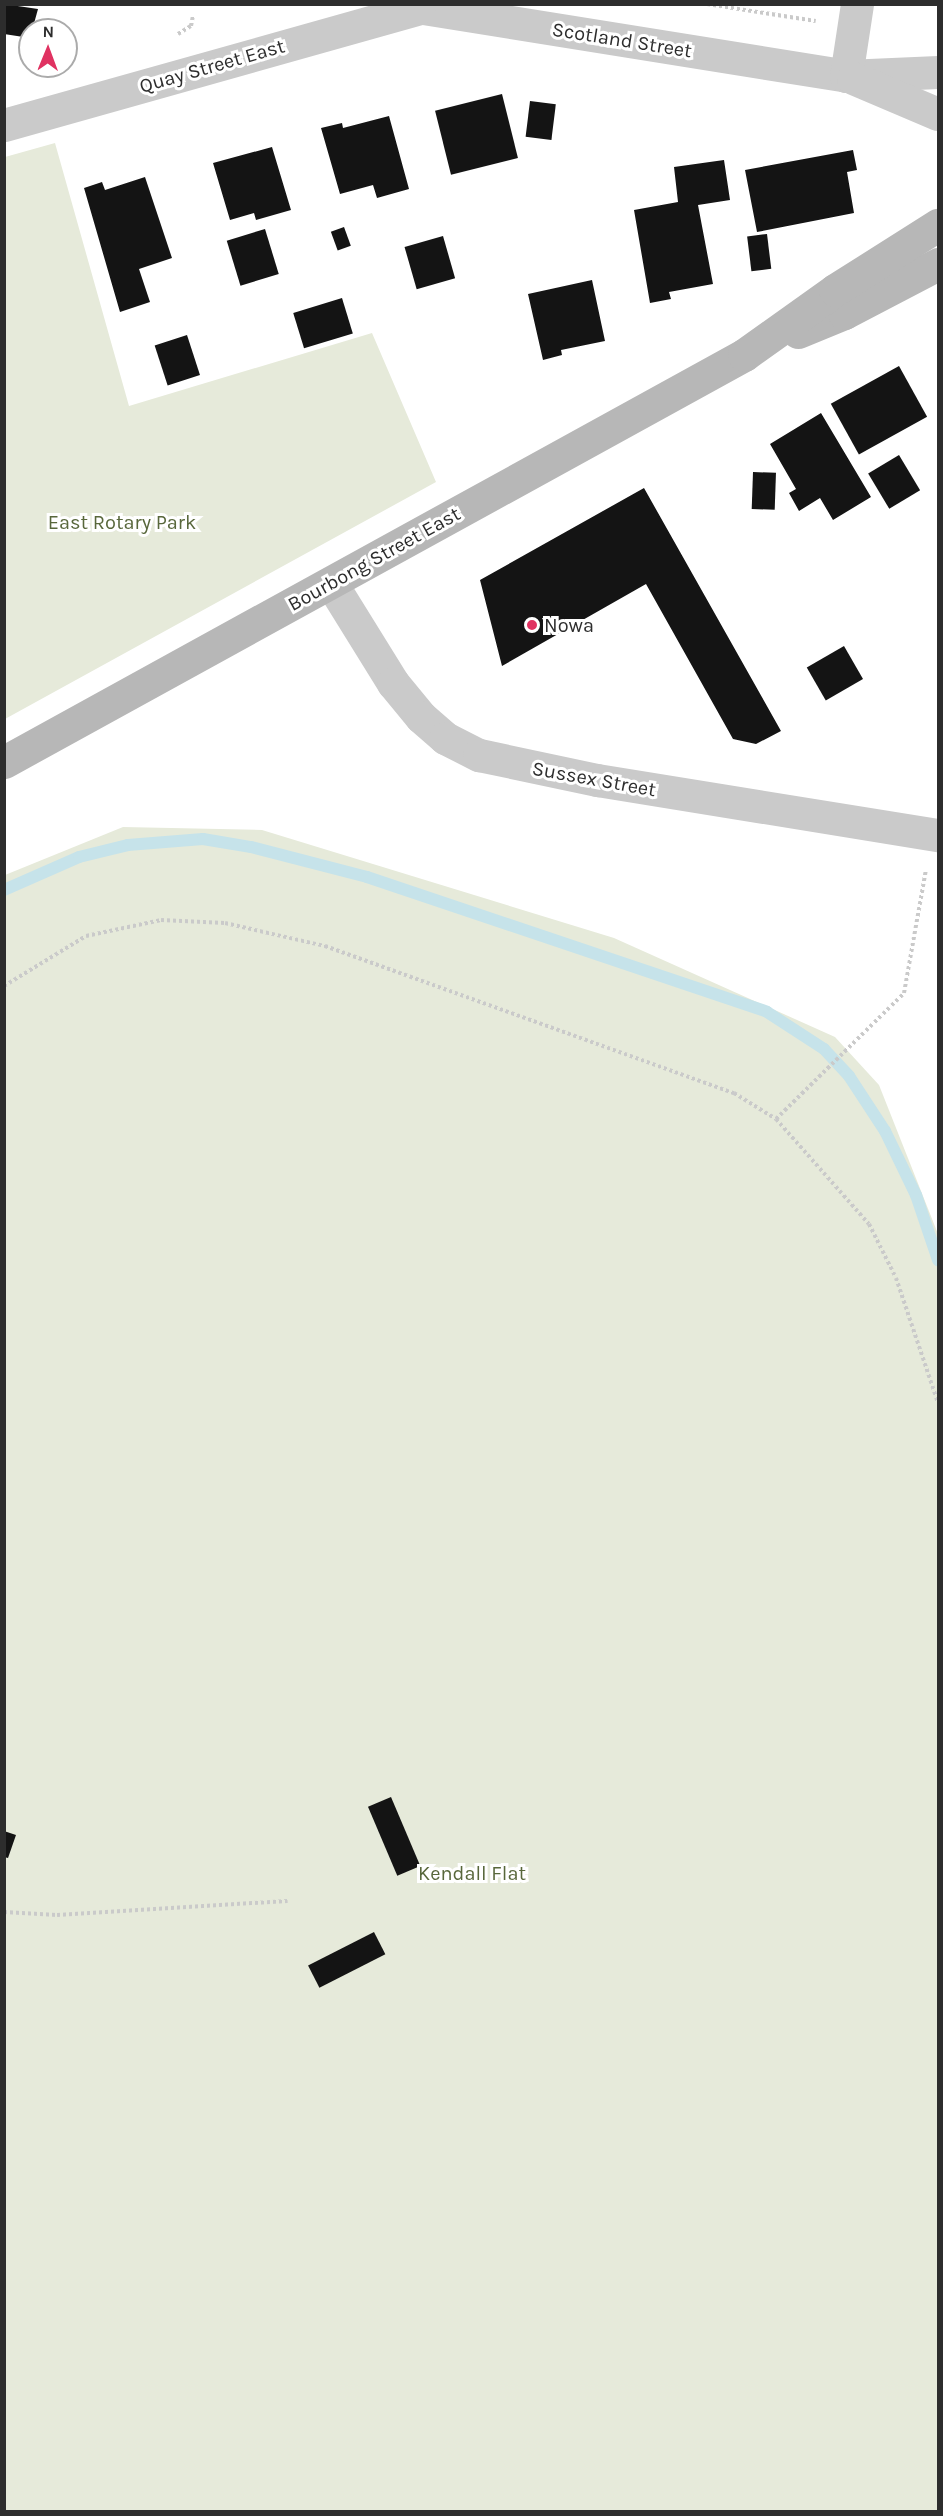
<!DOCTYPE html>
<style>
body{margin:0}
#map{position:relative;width:943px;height:2516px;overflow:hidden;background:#fff;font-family:Karla,sans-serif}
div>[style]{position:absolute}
.green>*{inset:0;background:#e6eada}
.stream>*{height:12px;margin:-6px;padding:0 6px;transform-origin:6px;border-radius:6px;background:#c6e3ea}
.building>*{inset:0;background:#141414;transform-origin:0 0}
.path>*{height:4px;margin-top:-2px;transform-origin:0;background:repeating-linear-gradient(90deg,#cacaca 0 3px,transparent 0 6px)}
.minor>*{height:33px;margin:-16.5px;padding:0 16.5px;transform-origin:16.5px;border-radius:16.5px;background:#cacaca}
.secondary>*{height:33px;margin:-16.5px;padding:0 16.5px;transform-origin:16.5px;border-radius:16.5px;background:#b7b7b7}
.dots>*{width:16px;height:16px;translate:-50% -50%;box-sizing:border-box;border:3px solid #fff;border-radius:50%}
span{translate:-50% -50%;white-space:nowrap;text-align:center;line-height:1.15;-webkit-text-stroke:6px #fff;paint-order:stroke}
.street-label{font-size:20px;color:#2d2d2d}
.park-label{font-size:20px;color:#58673b}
.poi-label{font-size:20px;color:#2d2d2d}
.left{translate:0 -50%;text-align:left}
.frame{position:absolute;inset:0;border:6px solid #2d2d2d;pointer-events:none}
.north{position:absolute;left:18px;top:18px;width:60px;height:60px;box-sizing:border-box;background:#fff;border:2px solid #ababab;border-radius:50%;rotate:1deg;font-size:16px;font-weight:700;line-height:24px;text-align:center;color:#2d2d2d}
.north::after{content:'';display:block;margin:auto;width:21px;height:27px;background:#e03261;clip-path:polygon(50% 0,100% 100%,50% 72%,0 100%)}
</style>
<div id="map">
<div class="green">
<i style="clip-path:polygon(55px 143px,129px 406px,372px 333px,436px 482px,5px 719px,5px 157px)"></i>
<i style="clip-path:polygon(123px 827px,262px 830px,614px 938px,835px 1037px,879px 1085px,938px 1234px,938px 2511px,5px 2512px,5px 875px)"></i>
</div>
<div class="stream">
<i style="left:4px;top:890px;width:82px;rotate:-23.7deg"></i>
<i style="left:79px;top:857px;width:50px;rotate:-13.8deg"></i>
<i style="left:128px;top:845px;width:75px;rotate:-4.6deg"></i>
<i style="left:203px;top:839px;width:49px;rotate:9.5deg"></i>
<i style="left:251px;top:847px;width:120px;rotate:14.5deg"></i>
<i style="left:367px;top:877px;width:422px;rotate:18.6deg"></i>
<i style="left:767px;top:1012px;width:68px;rotate:33deg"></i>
<i style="left:824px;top:1049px;width:37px;rotate:47deg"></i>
<i style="left:849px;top:1076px;width:66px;rotate:56.8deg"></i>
<i style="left:885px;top:1131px;width:71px;rotate:64.2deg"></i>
<i style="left:916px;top:1195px;width:69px;rotate:71.3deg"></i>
</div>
<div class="building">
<i style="clip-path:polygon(4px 4px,38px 9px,30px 38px,4px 34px)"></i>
<i style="left:502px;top:94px;width:66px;height:69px;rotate:76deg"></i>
<i style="left:530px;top:101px;width:26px;height:36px;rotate:7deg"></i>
<i style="clip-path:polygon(389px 116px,409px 189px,377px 198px,373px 185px,340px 194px,321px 128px,342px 123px,343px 128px)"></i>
<i style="clip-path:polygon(272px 147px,291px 210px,256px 220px,254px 213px,230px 220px,213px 163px)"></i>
<i style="clip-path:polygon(853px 150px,857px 170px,847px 172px,854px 213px,757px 232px,745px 170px)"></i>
<i style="clip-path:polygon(724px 160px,730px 200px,698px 205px,713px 284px,669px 292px,671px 299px,650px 303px,634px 210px,678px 202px,674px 167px)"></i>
<i style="clip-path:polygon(145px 177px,172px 258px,139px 269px,150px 302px,120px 312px,84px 188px,102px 182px,105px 190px)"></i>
<i style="left:344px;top:227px;width:20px;height:14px;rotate:70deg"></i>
<i style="left:265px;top:229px;width:47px;height:40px;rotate:73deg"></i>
<i style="left:767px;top:234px;width:35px;height:20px;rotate:83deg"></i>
<i style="left:443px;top:236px;width:44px;height:40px;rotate:74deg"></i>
<i style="clip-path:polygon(592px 280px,605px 341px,561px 350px,562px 355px,543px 360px,528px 294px)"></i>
<i style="left:342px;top:298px;width:37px;height:51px;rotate:73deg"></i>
<i style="left:187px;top:335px;width:42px;height:34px;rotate:72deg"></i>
<i style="left:899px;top:366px;width:58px;height:78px;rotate:61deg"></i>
<i style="clip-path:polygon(821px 413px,871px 497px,833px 520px,820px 498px,799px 511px,789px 493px,796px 489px,770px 444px)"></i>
<i style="left:899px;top:455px;width:41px;height:36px;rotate:59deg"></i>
<i style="left:753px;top:472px;width:23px;height:37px;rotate:2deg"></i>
<i style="clip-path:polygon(644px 488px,781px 731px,756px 744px,733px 739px,646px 584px,502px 666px,480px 580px)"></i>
<i style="left:844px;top:646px;width:38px;height:43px;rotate:60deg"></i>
<i style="left:391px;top:1797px;width:75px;height:25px;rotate:67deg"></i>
<i style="clip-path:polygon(4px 1831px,16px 1835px,8px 1858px,4px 1857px)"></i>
<i style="left:374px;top:1932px;width:25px;height:74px;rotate:63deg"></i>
</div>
<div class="path">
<i style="left:707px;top:4px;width:110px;rotate:8.9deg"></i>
<i style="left:178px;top:34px;width:15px;rotate:-32deg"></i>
<i style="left:191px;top:26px;width:10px;rotate:-79deg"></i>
<i style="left:4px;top:986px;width:96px;rotate:-31.4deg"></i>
<i style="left:86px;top:936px;width:77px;rotate:-12deg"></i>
<i style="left:161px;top:920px;width:64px;rotate:2.7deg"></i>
<i style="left:225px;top:923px;width:103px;rotate:13deg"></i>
<i style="left:325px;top:946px;width:435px;rotate:19.8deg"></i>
<i style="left:734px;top:1093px;width:49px;rotate:31.8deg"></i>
<i style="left:776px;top:1119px;width:140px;rotate:48.5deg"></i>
<i style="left:869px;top:1224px;width:60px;rotate:63.4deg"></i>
<i style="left:896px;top:1278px;width:132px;rotate:71.4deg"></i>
<i style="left:776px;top:1119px;width:180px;rotate:-44.5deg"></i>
<i style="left:904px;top:993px;width:125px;rotate:-79.9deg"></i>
<i style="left:4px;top:1912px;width:53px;rotate:3.2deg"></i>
<i style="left:57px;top:1915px;width:231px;rotate:-3.5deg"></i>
</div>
<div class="minor">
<i style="left:398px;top:4px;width:454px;rotate:9.1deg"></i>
<i style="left:846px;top:76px;width:92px;rotate:-2.5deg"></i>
<i style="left:846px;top:76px;width:73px;rotate:-81.3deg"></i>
<i style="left:853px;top:78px;width:92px;rotate:23deg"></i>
<i style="left:4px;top:125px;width:431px;rotate:-15.7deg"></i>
<i style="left:331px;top:583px;width:118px;rotate:58.2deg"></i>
<i style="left:393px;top:683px;width:44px;rotate:50.5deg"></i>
<i style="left:421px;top:717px;width:32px;rotate:41deg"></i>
<i style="left:445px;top:738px;width:38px;rotate:27deg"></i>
<i style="left:479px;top:755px;width:121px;rotate:12deg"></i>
<i style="left:597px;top:780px;width:345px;rotate:9.2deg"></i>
</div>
<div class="secondary">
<i style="left:798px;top:332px;width:50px;rotate:-22.4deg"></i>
<i style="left:844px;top:313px;width:106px;rotate:-27.5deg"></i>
<i style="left:4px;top:762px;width:845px;rotate:-28.81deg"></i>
<i style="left:744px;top:355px;width:112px;rotate:-35.5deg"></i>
<i style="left:835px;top:290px;width:122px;rotate:-32.3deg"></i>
</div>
<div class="dots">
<i style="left:532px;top:625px;background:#e03261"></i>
</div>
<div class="street-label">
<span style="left:622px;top:40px;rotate:9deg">Scotland Street</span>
<span style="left:212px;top:66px;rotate:-16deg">Quay Street East</span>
<span style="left:374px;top:559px;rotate:-29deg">Bourbong Street East</span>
<span style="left:594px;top:779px;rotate:10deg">Sussex Street</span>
</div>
<div class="park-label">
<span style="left:122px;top:522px">East Rotary Park</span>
<span style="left:472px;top:1873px">Kendall Flat</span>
</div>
<div class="poi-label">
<span class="left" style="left:544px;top:625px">Nowa</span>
</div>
<div class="frame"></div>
<div class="north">N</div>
</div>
